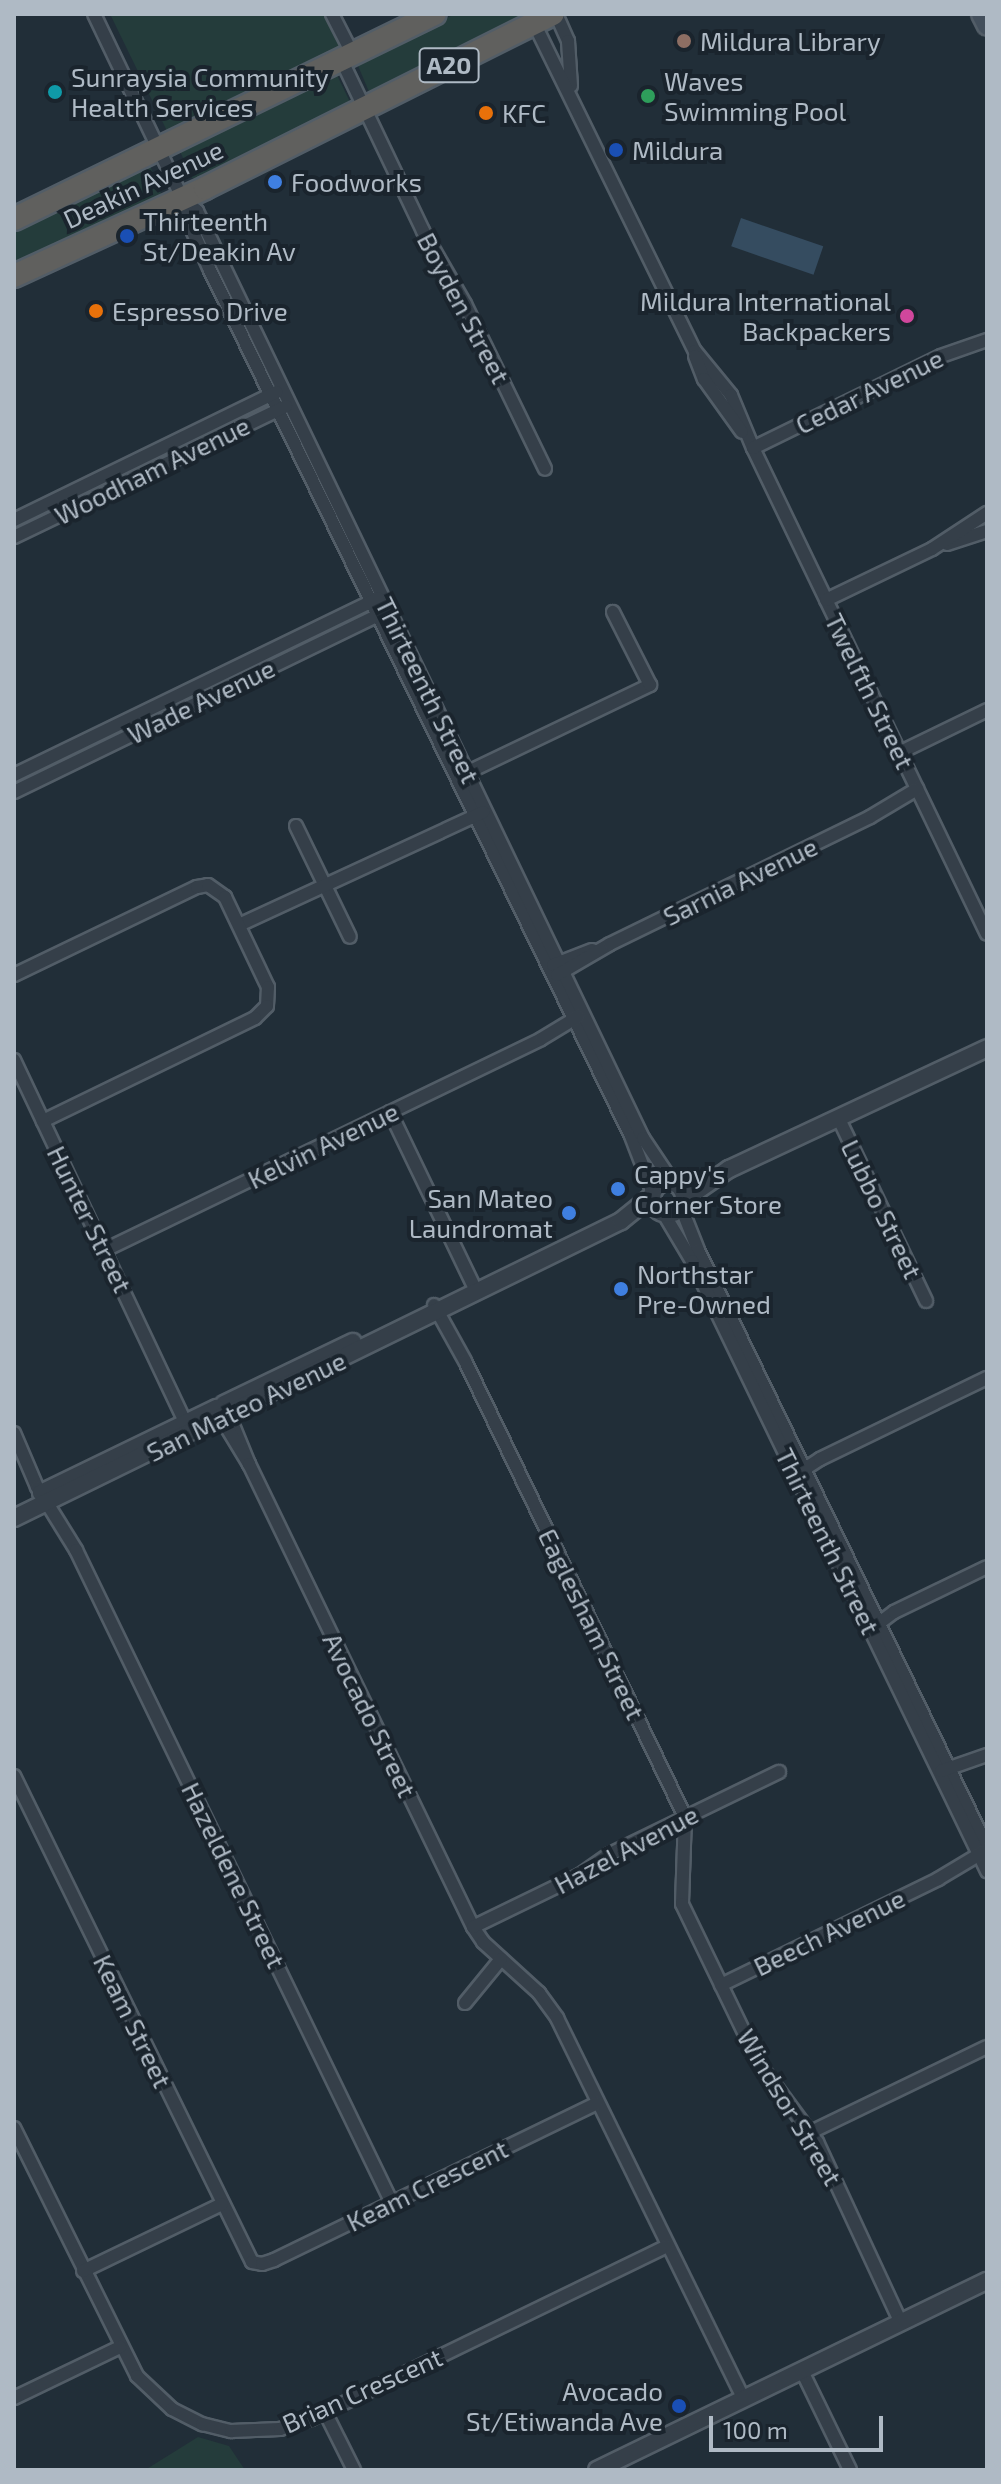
<!DOCTYPE html>
<style>
body{margin:0}
#map{position:relative;width:1001px;height:2484px;overflow:hidden;background:#212e38;font-family:"Exo 2",sans-serif}
div>[style]{position:absolute}
.green>*{inset:0;background:#243c3b}
.water>*{inset:0;background:#354c60;transform-origin:0 0}
.roads{filter:drop-shadow(2px 0 #525d67) drop-shadow(-2px 0 #525d67) drop-shadow(0 2px #525d67) drop-shadow(0 -2px #525d67)}
.minor>*{height:12px;margin:-6px;padding:0 6px;transform-origin:6px;border-radius:6px;background:#353f49}
.tertiary>*{height:16px;margin:-8px;padding:0 8px;transform-origin:8px;border-radius:8px;background:#353f49}
.tertiary>.ring{margin:-8px;padding:0;box-sizing:content-box;background:none;border:16px solid #353f49;border-radius:50%}
.secondary>*{height:18px;margin:-9px;padding:0 9px;transform-origin:9px;border-radius:9px;background:#434f5c}
.trunk>*{height:22px;margin:-11px;padding:0 11px;transform-origin:11px;border-radius:11px;background:#60605e}
.dots>*{width:22px;height:22px;translate:-50% -50%;box-sizing:border-box;border:4px solid #1a242d;border-radius:50%}
span{translate:-50% -50%;white-space:nowrap;text-align:center;line-height:1.15;-webkit-text-stroke:8px #1a242d;paint-order:stroke}
.shield-label span{padding:2px 6px;background:#1a242d;border:2px solid;border-radius:6px;-webkit-text-stroke-width:0}
.shield-label{font-size:24px;color:#afbac5;font-weight:700}
.poi-label{font-size:26px;color:#afbac5}
.left{translate:0 -50%;text-align:left}
.right{translate:-100% -50%;text-align:right}
.street-label{font-size:26px;color:#afbac5}
.frame{position:absolute;inset:0;border:16px solid #afbac5;pointer-events:none}
.scale{position:absolute;left:709px;top:2416px;width:174px;height:36px;box-sizing:border-box;border:4px solid #afbac5;border-top:0;padding-left:10px;font-size:24px;line-height:28px;white-space:nowrap;color:#afbac5;-webkit-text-stroke:6px #1a242d;paint-order:stroke}
</style>
<div id="map">
<div class="green">
<i style="clip-path:polygon(110px 14px,323px 14px,340px 48px,167px 131px)"></i>
<i style="clip-path:polygon(455px 14px,521px 14px,523px 18px,370px 94px,356px 61px)"></i>
<i style="clip-path:polygon(336px 73px,351px 104px,199px 179px,192px 178px,179px 149px)"></i>
<i style="clip-path:polygon(149px 163px,162px 196px,14px 269px,14px 226px)"></i>
<i style="clip-path:polygon(198px 2437px,229px 2446px,245px 2470px,145px 2470px)"></i>
</div>
<div class="water">
<i style="left:741px;top:218px;width:87px;height:30px;rotate:19deg"></i>
</div>
<div class="roads">
<div class="minor">
<i style="left:94px;top:14px;width:204px;rotate:64.4deg"></i>
<i style="left:182px;top:198px;width:24px;rotate:75deg"></i>
<i style="left:188px;top:221px;width:51px;rotate:65.9deg"></i>
<i style="left:209px;top:268px;width:965px;rotate:64.07deg"></i>
<i style="left:631px;top:1136px;width:61px;rotate:68.9deg"></i>
<i style="left:332px;top:14px;width:46px;rotate:62.9deg"></i>
<i style="left:556px;top:14px;width:30px;rotate:66deg"></i>
<i style="left:568px;top:41px;width:45px;rotate:86.2deg"></i>
<i style="left:533px;top:21px;width:368px;rotate:63.9deg"></i>
<i style="left:695px;top:351px;width:57px;rotate:50.7deg"></i>
<i style="left:731px;top:395px;width:57px;rotate:67.5deg"></i>
<i style="left:753px;top:448px;width:539px;rotate:64.29deg"></i>
<i style="left:342px;top:61px;width:188px;rotate:64.5deg"></i>
<i style="left:423px;top:231px;width:84px;rotate:60.1deg"></i>
<i style="left:465px;top:304px;width:183px;rotate:64.1deg"></i>
<i style="left:182px;top:198px;width:20px;rotate:41deg"></i>
<i style="left:197px;top:211px;width:1029px;rotate:64.31deg"></i>
<i style="left:643px;top:1138px;width:54px;rotate:56.3deg"></i>
<i style="left:695px;top:356px;width:25px;rotate:69deg"></i>
<i style="left:704px;top:379px;width:65px;rotate:54.4deg"></i>
<i style="left:753px;top:448px;width:209px;rotate:-26.1deg"></i>
<i style="left:941px;top:356px;width:49px;rotate:-19.2deg"></i>
<i style="left:14px;top:520px;width:292px;rotate:-26deg"></i>
<i style="left:14px;top:537px;width:302px;rotate:-25.7deg"></i>
<i style="left:947px;top:544px;width:42px;rotate:-18deg"></i>
<i style="left:826px;top:600px;width:118px;rotate:-25.7deg"></i>
<i style="left:932px;top:549px;width:66px;rotate:-33.2deg"></i>
<i style="left:899px;top:753px;width:98px;rotate:-26deg"></i>
<i style="left:14px;top:775px;width:405px;rotate:-25.9deg"></i>
<i style="left:460px;top:776px;width:211px;rotate:-25.6deg"></i>
<i style="left:650px;top:685px;width:82px;rotate:-116.9deg"></i>
<i style="left:14px;top:792px;width:414px;rotate:-25.9deg"></i>
<i style="left:296px;top:826px;width:123px;rotate:64.1deg"></i>
<i style="left:239px;top:925px;width:269px;rotate:-24.8deg"></i>
<i style="left:553px;top:965px;width:42px;rotate:-21deg"></i>
<i style="left:14px;top:975px;width:203px;rotate:-25.7deg"></i>
<i style="left:197px;top:887px;width:11px;rotate:-10deg"></i>
<i style="left:208px;top:885px;width:21px;rotate:35deg"></i>
<i style="left:225px;top:897px;width:100px;rotate:64.5deg"></i>
<i style="left:268px;top:987px;width:19px;rotate:93deg"></i>
<i style="left:267px;top:1006px;width:17px;rotate:135deg"></i>
<i style="left:255px;top:1018px;width:236px;rotate:154.1deg"></i>
<i style="left:557px;top:975px;width:61px;rotate:-30.3deg"></i>
<i style="left:610px;top:944px;width:289px;rotate:-26deg"></i>
<i style="left:870px;top:817px;width:55px;rotate:-30.8deg"></i>
<i style="left:14px;top:1060px;width:409px;rotate:64.7deg"></i>
<i style="left:390px;top:1112px;width:199px;rotate:64.3deg"></i>
<i style="left:838px;top:1117px;width:204px;rotate:64.4deg"></i>
<i style="left:681px;top:1207px;width:46px;rotate:68.4deg"></i>
<i style="left:698px;top:1250px;width:663px;rotate:64.17deg"></i>
<i style="left:664px;top:1214px;width:55px;rotate:59.2deg"></i>
<i style="left:692px;top:1261px;width:678px;rotate:64.19deg"></i>
<i style="left:105px;top:1250px;width:484px;rotate:-25.8deg"></i>
<i style="left:541px;top:1039px;width:44px;rotate:-31.2deg"></i>
<i style="left:434px;top:1305px;width:64px;rotate:61deg"></i>
<i style="left:465px;top:1361px;width:506px;rotate:64.24deg"></i>
<i style="left:685px;top:1817px;width:87px;rotate:92deg"></i>
<i style="left:682px;top:1904px;width:179px;rotate:64.2deg"></i>
<i style="left:760px;top:2065px;width:96px;rotate:53.5deg"></i>
<i style="left:817px;top:2142px;width:200px;rotate:65.1deg"></i>
<i style="left:226px;top:1408px;width:61px;rotate:67.7deg"></i>
<i style="left:218px;top:1413px;width:60px;rotate:58.7deg"></i>
<i style="left:249px;top:1464px;width:514px;rotate:64.18deg"></i>
<i style="left:473px;top:1927px;width:18px;rotate:56deg"></i>
<i style="left:483px;top:1942px;width:76px;rotate:42.3deg"></i>
<i style="left:539px;top:1993px;width:31px;rotate:54deg"></i>
<i style="left:557px;top:2018px;width:424px;rotate:63.9deg"></i>
<i style="left:14px;top:1433px;width:59px;rotate:66.9deg"></i>
<i style="left:37px;top:1487px;width:74px;rotate:58.2deg"></i>
<i style="left:76px;top:1550px;width:723px;rotate:64.18deg"></i>
<i style="left:797px;top:1474px;width:27px;rotate:-33deg"></i>
<i style="left:820px;top:1459px;width:186px;rotate:-25.9deg"></i>
<i style="left:874px;top:1627px;width:25px;rotate:-37deg"></i>
<i style="left:894px;top:1612px;width:103px;rotate:-25.8deg"></i>
<i style="left:941px;top:1771px;width:49px;rotate:-19.2deg"></i>
<i style="left:14px;top:1776px;width:541px;rotate:63.91deg"></i>
<i style="left:252px;top:2262px;width:10px;rotate:11deg"></i>
<i style="left:262px;top:2264px;width:13px;rotate:-18deg"></i>
<i style="left:274px;top:2260px;width:359px;rotate:-25.9deg"></i>
<i style="left:473px;top:1927px;width:119px;rotate:-25.9deg"></i>
<i style="left:580px;top:1875px;width:37px;rotate:-35deg"></i>
<i style="left:610px;top:1854px;width:188px;rotate:-25.9deg"></i>
<i style="left:721px;top:1985px;width:242px;rotate:-26deg"></i>
<i style="left:938px;top:1879px;width:55px;rotate:-30.8deg"></i>
<i style="left:465px;top:2003px;width:57px;rotate:-50.7deg"></i>
<i style="left:14px;top:2128px;width:277px;rotate:63.6deg"></i>
<i style="left:137px;top:2376px;width:48px;rotate:43.3deg"></i>
<i style="left:172px;top:2409px;width:34px;rotate:27deg"></i>
<i style="left:202px;top:2424px;width:30px;rotate:14deg"></i>
<i style="left:231px;top:2431px;width:49px;rotate:-2.3deg"></i>
<i style="left:280px;top:2429px;width:33px;rotate:-18deg"></i>
<i style="left:311px;top:2419px;width:396px;rotate:-25.9deg"></i>
<i style="left:811px;top:2132px;width:195px;rotate:-25.8deg"></i>
<i style="left:83px;top:2271px;width:154px;rotate:-25.7deg"></i>
<i style="left:802px;top:2371px;width:110px;rotate:64.1deg"></i>
<i style="left:14px;top:2398px;width:118px;rotate:-25.7deg"></i>
<i style="left:325px;top:2412px;width:65px;rotate:63.4deg"></i>
</div>
<div class="tertiary">
<i class="ring" style="left:652px;top:1182px;width:16px;height:16px"></i>
<i style="left:684px;top:1200px;width:55px;rotate:-34.6deg"></i>
<i style="left:729px;top:1169px;width:285px;rotate:-25.1deg"></i>
<i style="left:224px;top:1404px;width:143px;rotate:-25.7deg"></i>
<i style="left:41px;top:1493px;width:195px;rotate:-25.9deg"></i>
<i style="left:14px;top:1518px;width:676px;rotate:-26.07deg"></i>
<i style="left:621px;top:1221px;width:40px;rotate:-39deg"></i>
<i style="left:597px;top:2470px;width:433px;rotate:-25.9deg"></i>
</div>
<div class="secondary">
<i style="left:981px;top:14px;width:13px;rotate:63deg"></i>
</div>
<div class="trunk">
<i style="left:14px;top:219px;width:468px;rotate:-26deg"></i>
<i style="left:14px;top:276px;width:210px;rotate:-24.7deg"></i>
<i style="left:205px;top:188px;width:389px;rotate:-26.6deg"></i>
</div>
</div>
<div class="dots">
<i style="left:684px;top:41px;background:#8d6e63"></i>
<i style="left:55px;top:92px;background:#0f9aa8"></i>
<i style="left:648px;top:96px;background:#2e9e5b"></i>
<i style="left:486px;top:113px;background:#e8710a"></i>
<i style="left:616px;top:150px;background:#1a4fb4"></i>
<i style="left:275px;top:182px;background:#3f7fe0"></i>
<i style="left:127px;top:236px;background:#1a4fb4"></i>
<i style="left:96px;top:311px;background:#e8710a"></i>
<i style="left:907px;top:316px;background:#d1479c"></i>
<i style="left:618px;top:1189px;background:#3f7fe0"></i>
<i style="left:569px;top:1213px;background:#3f7fe0"></i>
<i style="left:621px;top:1289px;background:#3f7fe0"></i>
<i style="left:679px;top:2406px;background:#1a4fb4"></i>
</div>
<div class="shield-label">
<span style="left:449px;top:65px">A20</span>
</div>
<div class="poi-label">
<span class="left" style="left:700px;top:41px">Mildura Library</span>
<span class="left" style="left:71px;top:92px">Sunraysia Community<br>Health Services</span>
<span class="left" style="left:664px;top:96px">Waves<br>Swimming Pool</span>
<span class="left" style="left:502px;top:113px">KFC</span>
<span class="left" style="left:632px;top:150px">Mildura</span>
<span class="left" style="left:291px;top:182px">Foodworks</span>
<span class="left" style="left:143px;top:236px">Thirteenth<br>St/Deakin Av</span>
<span class="right" style="left:891px;top:316px">Mildura International<br>Backpackers</span>
<span class="left" style="left:112px;top:311px">Espresso Drive</span>
<span class="left" style="left:634px;top:1189px">Cappy's<br>Corner Store</span>
<span class="right" style="left:553px;top:1213px">San Mateo<br>Laundromat</span>
<span class="left" style="left:637px;top:1289px">Northstar<br>Pre-Owned</span>
<span class="right" style="left:663px;top:2406px">Avocado<br>St/Etiwanda Ave</span>
</div>
<div class="street-label">
<span style="left:143px;top:184px;rotate:-25deg">Deakin Avenue</span>
<span style="left:464px;top:308px;rotate:62deg">Boyden Street</span>
<span style="left:869px;top:391px;rotate:-26deg">Cedar Avenue</span>
<span style="left:152px;top:470px;rotate:-26deg">Woodham Avenue</span>
<span style="left:428px;top:690px;rotate:64deg">Thirteenth Street</span>
<span style="left:870px;top:691px;rotate:64deg">Twelfth Street</span>
<span style="left:201px;top:701px;rotate:-26deg">Wade Avenue</span>
<span style="left:740px;top:881px;rotate:-26deg">Sarnia Avenue</span>
<span style="left:323px;top:1145px;rotate:-26deg">Kelvin Avenue</span>
<span style="left:882px;top:1209px;rotate:64deg">Lubbo Street</span>
<span style="left:90px;top:1219px;rotate:64deg">Hunter Street</span>
<span style="left:246px;top:1406px;rotate:-26deg">San Mateo Avenue</span>
<span style="left:828px;top:1541px;rotate:64deg">Thirteenth Street</span>
<span style="left:592px;top:1624px;rotate:64deg">Eaglesham Street</span>
<span style="left:370px;top:1715px;rotate:64deg">Avocado Street</span>
<span style="left:626px;top:1849px;rotate:-28deg">Hazel Avenue</span>
<span style="left:234px;top:1875px;rotate:64deg">Hazeldene Street</span>
<span style="left:829px;top:1932px;rotate:-26deg">Beech Avenue</span>
<span style="left:133px;top:2021px;rotate:64deg">Keam Street</span>
<span style="left:790px;top:2107px;rotate:59deg">Windsor Street</span>
<span style="left:427px;top:2185px;rotate:-26deg">Keam Crescent</span>
<span style="left:362px;top:2390px;rotate:-24deg">Brian Crescent</span>
</div>
<div class="frame"></div>
<div class="scale">100 m</div>
</div>
